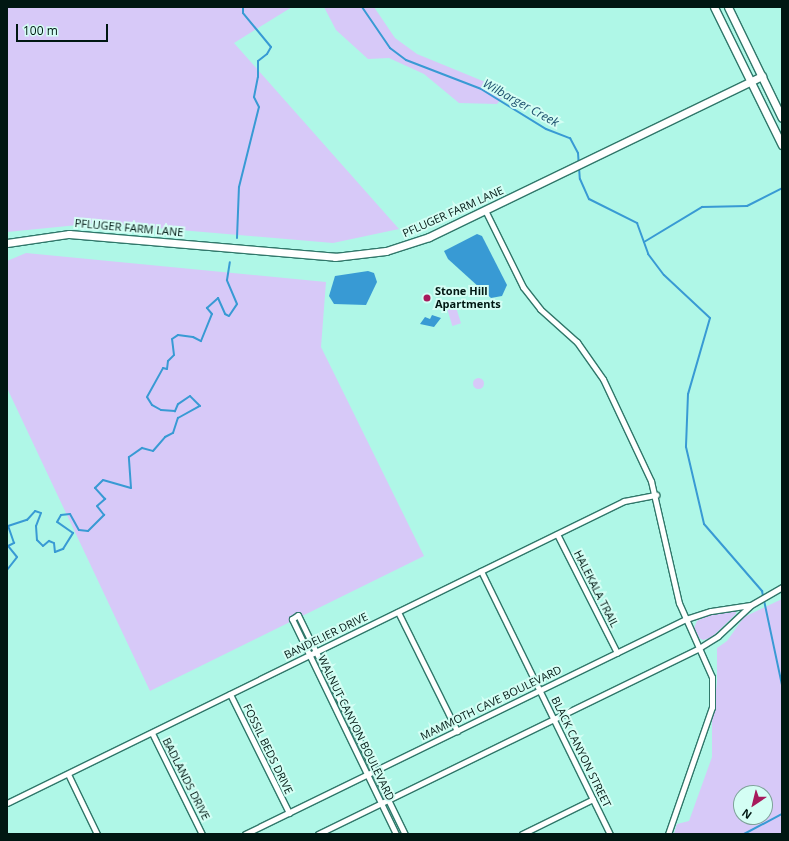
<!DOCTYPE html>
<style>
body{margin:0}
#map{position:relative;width:789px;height:841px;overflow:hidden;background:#aff7e7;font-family:"Open Sans",sans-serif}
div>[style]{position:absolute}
.green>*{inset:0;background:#d7c9f8;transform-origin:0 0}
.round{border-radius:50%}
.water>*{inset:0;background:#389ad4}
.stream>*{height:2px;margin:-1px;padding:0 1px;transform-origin:1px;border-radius:1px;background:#389ad4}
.roads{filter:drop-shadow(1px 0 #30776a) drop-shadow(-1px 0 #30776a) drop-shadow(0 1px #30776a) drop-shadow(0 -1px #30776a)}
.street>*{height:5px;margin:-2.5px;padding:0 2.5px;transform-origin:2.5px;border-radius:2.5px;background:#fff}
.secondary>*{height:7px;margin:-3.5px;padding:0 3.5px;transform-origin:3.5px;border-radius:3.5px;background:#fff}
.dots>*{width:11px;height:11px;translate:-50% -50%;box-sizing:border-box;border:2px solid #d4fef4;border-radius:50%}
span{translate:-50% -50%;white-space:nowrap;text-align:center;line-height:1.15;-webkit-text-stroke:4px #d4fef4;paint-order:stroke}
.street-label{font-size:11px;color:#001712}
.poi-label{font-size:11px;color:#001712;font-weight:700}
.left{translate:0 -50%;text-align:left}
.water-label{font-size:12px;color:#1c4f6d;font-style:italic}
.frame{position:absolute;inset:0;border:8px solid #001712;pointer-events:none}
.north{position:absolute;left:733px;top:785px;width:40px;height:40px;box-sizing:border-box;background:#d4fef4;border:1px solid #7fa29a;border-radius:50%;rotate:215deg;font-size:11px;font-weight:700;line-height:16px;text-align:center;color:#001712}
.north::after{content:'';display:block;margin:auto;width:14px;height:18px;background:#a71a5c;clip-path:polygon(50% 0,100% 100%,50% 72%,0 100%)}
.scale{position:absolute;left:16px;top:24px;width:92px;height:18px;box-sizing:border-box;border:2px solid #001712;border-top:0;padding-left:5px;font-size:12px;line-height:14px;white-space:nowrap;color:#001712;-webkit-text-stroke:3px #d4fef4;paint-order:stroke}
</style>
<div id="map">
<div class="green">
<i style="clip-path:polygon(7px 7px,292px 7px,234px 43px,399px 229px,333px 243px,98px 223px,7px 232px)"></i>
<i style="clip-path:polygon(324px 7px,374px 7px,395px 38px,417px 54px,495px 86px,505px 94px,497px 104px,459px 103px,424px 74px,389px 58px,368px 59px,336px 30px)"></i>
<i style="clip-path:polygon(26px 253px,326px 282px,321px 347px,424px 556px,150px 691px,7px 388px,7px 261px)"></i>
<i style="left:456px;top:307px;width:17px;height:9px;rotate:73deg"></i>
<i class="round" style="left:472.5px;top:377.5px;width:11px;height:11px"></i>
<i style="clip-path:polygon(evenodd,782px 599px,782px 834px,674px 834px,677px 824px,689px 821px,712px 757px,712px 721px,717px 682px,717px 648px,727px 641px,744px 617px,782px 599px,741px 793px,765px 793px,765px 817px,741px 817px,741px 793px)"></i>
<i style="clip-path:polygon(736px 611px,736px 614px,711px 638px,703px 640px,699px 638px,694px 628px,697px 621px,711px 614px)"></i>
</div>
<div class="water">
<i style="clip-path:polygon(477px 234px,482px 236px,507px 285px,502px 296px,491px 298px,448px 259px,444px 251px)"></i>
<i style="clip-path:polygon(368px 271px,374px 273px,377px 282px,366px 305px,334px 304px,329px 296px,335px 276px)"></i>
<i style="clip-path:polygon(432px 315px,441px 318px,434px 327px,420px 324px,425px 317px,430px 319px)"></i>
</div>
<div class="stream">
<i style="left:362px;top:7px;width:50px;rotate:55.7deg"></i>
<i style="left:390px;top:48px;width:20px;rotate:37deg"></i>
<i style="left:406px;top:60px;width:80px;rotate:21.1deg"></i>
<i style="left:481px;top:89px;width:76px;rotate:31.6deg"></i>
<i style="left:546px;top:129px;width:26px;rotate:21deg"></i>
<i style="left:570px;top:138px;width:17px;rotate:62deg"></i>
<i style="left:578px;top:153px;width:26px;rotate:86deg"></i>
<i style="left:580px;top:179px;width:22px;rotate:66deg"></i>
<i style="left:589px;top:199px;width:54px;rotate:26.6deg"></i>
<i style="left:637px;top:223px;width:33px;rotate:70deg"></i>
<i style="left:648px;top:254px;width:26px;rotate:53deg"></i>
<i style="left:664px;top:275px;width:63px;rotate:43.1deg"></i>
<i style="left:710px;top:318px;width:79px;rotate:106.1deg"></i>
<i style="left:688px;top:394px;width:53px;rotate:92.2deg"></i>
<i style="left:686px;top:447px;width:79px;rotate:76.8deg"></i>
<i style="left:704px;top:524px;width:89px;rotate:49.1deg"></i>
<i style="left:762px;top:591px;width:96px;rotate:78deg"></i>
<i style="left:237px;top:238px;width:51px;rotate:-87.8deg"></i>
<i style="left:239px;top:187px;width:82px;rotate:-76deg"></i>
<i style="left:259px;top:107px;width:11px;rotate:-117deg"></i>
<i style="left:254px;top:97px;width:20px;rotate:-79deg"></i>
<i style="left:258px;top:77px;width:16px;rotate:-90deg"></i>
<i style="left:258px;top:61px;width:11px;rotate:-38deg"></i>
<i style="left:267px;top:54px;width:8px;rotate:-60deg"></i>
<i style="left:271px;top:47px;width:44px;rotate:-129.5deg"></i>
<i style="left:243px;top:13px;width:6px;rotate:-90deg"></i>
<i style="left:644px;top:242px;width:68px;rotate:-31.1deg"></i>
<i style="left:702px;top:207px;width:45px;rotate:-1.3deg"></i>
<i style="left:747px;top:206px;width:39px;rotate:-27deg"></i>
<i style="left:7px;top:570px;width:16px;rotate:-52deg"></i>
<i style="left:17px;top:557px;width:14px;rotate:-129deg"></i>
<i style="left:8px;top:546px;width:7px;rotate:-27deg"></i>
<i style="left:14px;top:543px;width:18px;rotate:-109deg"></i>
<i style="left:8px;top:526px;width:20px;rotate:-18deg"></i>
<i style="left:27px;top:520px;width:12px;rotate:-48deg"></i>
<i style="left:35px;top:511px;width:6px;rotate:18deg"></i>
<i style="left:41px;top:513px;width:14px;rotate:111deg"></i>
<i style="left:36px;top:526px;width:14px;rotate:86deg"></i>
<i style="left:37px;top:540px;width:8px;rotate:45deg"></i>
<i style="left:43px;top:546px;width:8px;rotate:-40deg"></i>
<i style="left:49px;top:541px;width:5px;rotate:22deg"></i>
<i style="left:54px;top:543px;width:9px;rotate:84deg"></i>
<i style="left:55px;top:552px;width:9px;rotate:-21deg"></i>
<i style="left:63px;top:549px;width:19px;rotate:-58deg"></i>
<i style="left:73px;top:533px;width:19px;rotate:-145deg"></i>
<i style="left:57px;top:522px;width:8px;rotate:-60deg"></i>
<i style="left:61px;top:515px;width:9px;rotate:-6deg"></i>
<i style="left:70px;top:514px;width:18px;rotate:61deg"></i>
<i style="left:79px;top:530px;width:9px;rotate:6deg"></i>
<i style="left:88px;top:531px;width:23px;rotate:-45deg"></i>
<i style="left:104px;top:515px;width:11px;rotate:-128deg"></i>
<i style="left:97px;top:506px;width:11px;rotate:-41deg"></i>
<i style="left:105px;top:499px;width:15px;rotate:-132deg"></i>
<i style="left:95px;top:488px;width:11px;rotate:-45deg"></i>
<i style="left:103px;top:480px;width:29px;rotate:16deg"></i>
<i style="left:131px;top:488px;width:31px;rotate:-94deg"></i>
<i style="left:129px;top:457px;width:16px;rotate:-35deg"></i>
<i style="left:142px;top:448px;width:11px;rotate:15deg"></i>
<i style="left:153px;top:451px;width:18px;rotate:-49deg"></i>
<i style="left:165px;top:437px;width:9px;rotate:-27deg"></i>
<i style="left:173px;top:433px;width:16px;rotate:-72deg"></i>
<i style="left:178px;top:418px;width:25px;rotate:-29deg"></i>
<i style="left:200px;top:406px;width:14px;rotate:-135deg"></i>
<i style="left:190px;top:396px;width:14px;rotate:146deg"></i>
<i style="left:178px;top:404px;width:8px;rotate:113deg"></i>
<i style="left:175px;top:411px;width:14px;rotate:-176deg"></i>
<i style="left:161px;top:410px;width:10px;rotate:-151deg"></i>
<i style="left:152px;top:405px;width:9px;rotate:-122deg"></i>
<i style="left:147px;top:397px;width:33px;rotate:-61deg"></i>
<i style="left:163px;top:368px;width:4px;rotate:14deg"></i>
<i style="left:167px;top:369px;width:8px;rotate:-83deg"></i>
<i style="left:168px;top:361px;width:8px;rotate:-45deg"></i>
<i style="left:174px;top:355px;width:16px;rotate:-97deg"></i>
<i style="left:172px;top:339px;width:7px;rotate:-34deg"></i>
<i style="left:178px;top:335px;width:15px;rotate:8deg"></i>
<i style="left:193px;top:337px;width:9px;rotate:27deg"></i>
<i style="left:201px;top:341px;width:29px;rotate:-68deg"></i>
<i style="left:212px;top:314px;width:8px;rotate:-130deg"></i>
<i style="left:207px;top:308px;width:15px;rotate:-42deg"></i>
<i style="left:218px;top:298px;width:17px;rotate:66deg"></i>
<i style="left:225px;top:314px;width:4px;rotate:27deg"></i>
<i style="left:229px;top:316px;width:14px;rotate:-56deg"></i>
<i style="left:237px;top:304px;width:26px;rotate:-113deg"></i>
<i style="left:227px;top:280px;width:18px;rotate:-81deg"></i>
<i style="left:744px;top:834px;width:43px;rotate:-27.8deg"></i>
</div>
<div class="roads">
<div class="street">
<i style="left:485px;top:210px;width:86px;rotate:63.7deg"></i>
<i style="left:523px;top:287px;width:28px;rotate:52deg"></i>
<i style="left:540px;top:309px;width:50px;rotate:41.7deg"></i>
<i style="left:577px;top:342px;width:45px;rotate:54.9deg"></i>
<i style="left:603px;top:379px;width:113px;rotate:64.8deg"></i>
<i style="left:651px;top:481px;width:125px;rotate:77.1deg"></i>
<i style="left:679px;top:603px;width:81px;rotate:66deg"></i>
<i style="left:712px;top:677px;width:30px;rotate:90deg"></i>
<i style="left:712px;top:707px;width:134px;rotate:109.1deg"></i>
<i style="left:557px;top:534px;width:133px;rotate:63.2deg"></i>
<i style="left:481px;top:571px;width:293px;rotate:63.9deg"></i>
<i style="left:398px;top:612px;width:133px;rotate:63.6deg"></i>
<i style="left:230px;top:694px;width:133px;rotate:63.6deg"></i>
<i style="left:152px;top:733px;width:113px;rotate:63.7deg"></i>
<i style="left:68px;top:774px;width:67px;rotate:64.2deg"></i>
<i style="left:7px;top:803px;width:687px;rotate:-26.08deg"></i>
<i style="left:624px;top:501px;width:33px;rotate:-11deg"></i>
<i style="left:245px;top:834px;width:491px;rotate:-26deg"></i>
<i style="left:686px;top:619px;width:26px;rotate:-18deg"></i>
<i style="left:711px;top:611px;width:40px;rotate:-8.5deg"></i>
<i style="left:751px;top:605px;width:36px;rotate:-30deg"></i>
<i style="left:318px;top:834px;width:424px;rotate:-26deg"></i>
<i style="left:699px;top:648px;width:22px;rotate:-32deg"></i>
<i style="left:718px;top:636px;width:44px;rotate:-43.2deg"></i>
<i style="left:396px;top:834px;width:239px;rotate:-115.8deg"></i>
<i style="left:292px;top:619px;width:7px;rotate:-34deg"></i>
<i style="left:298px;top:615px;width:244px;rotate:64deg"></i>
<i style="left:522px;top:834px;width:79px;rotate:-26.2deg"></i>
</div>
<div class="secondary">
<i style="left:714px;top:7px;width:154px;rotate:63.8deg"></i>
<i style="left:728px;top:7px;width:123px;rotate:64.1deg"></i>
<i style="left:7px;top:243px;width:63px;rotate:-8.3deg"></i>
<i style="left:69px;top:234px;width:267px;rotate:4.9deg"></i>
<i style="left:335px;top:257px;width:51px;rotate:-6.7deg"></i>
<i style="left:386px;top:251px;width:45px;rotate:-18deg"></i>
<i style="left:429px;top:237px;width:370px;rotate:-25.8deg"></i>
</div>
</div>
<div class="dots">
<i style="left:427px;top:298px;background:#a71a5c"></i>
</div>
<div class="street-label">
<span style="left:453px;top:212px;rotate:-24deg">PFLUGER FARM LANE</span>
<span style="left:129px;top:228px;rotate:5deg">PFLUGER FARM LANE</span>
<span style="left:596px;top:589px;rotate:63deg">HALEKALA TRAIL</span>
<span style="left:326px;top:636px;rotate:-26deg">BANDELIER DRIVE</span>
<span style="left:491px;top:703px;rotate:-26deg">MAMMOTH CAVE BOULEVARD</span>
<span style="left:356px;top:728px;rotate:64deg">WALNUT CANYON BOULEVARD</span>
<span style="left:268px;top:749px;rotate:64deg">FOSSIL BEDS DRIVE</span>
<span style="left:581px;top:752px;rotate:64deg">BLACK CANYON STREET</span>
<span style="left:186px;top:779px;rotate:63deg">BADLANDS DRIVE</span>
</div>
<div class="poi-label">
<span class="left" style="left:435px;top:298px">Stone Hill<br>Apartments</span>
</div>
<div class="water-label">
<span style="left:521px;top:103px;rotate:29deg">Wilbarger Creek</span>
</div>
<div class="frame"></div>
<div class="north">N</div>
<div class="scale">100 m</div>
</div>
